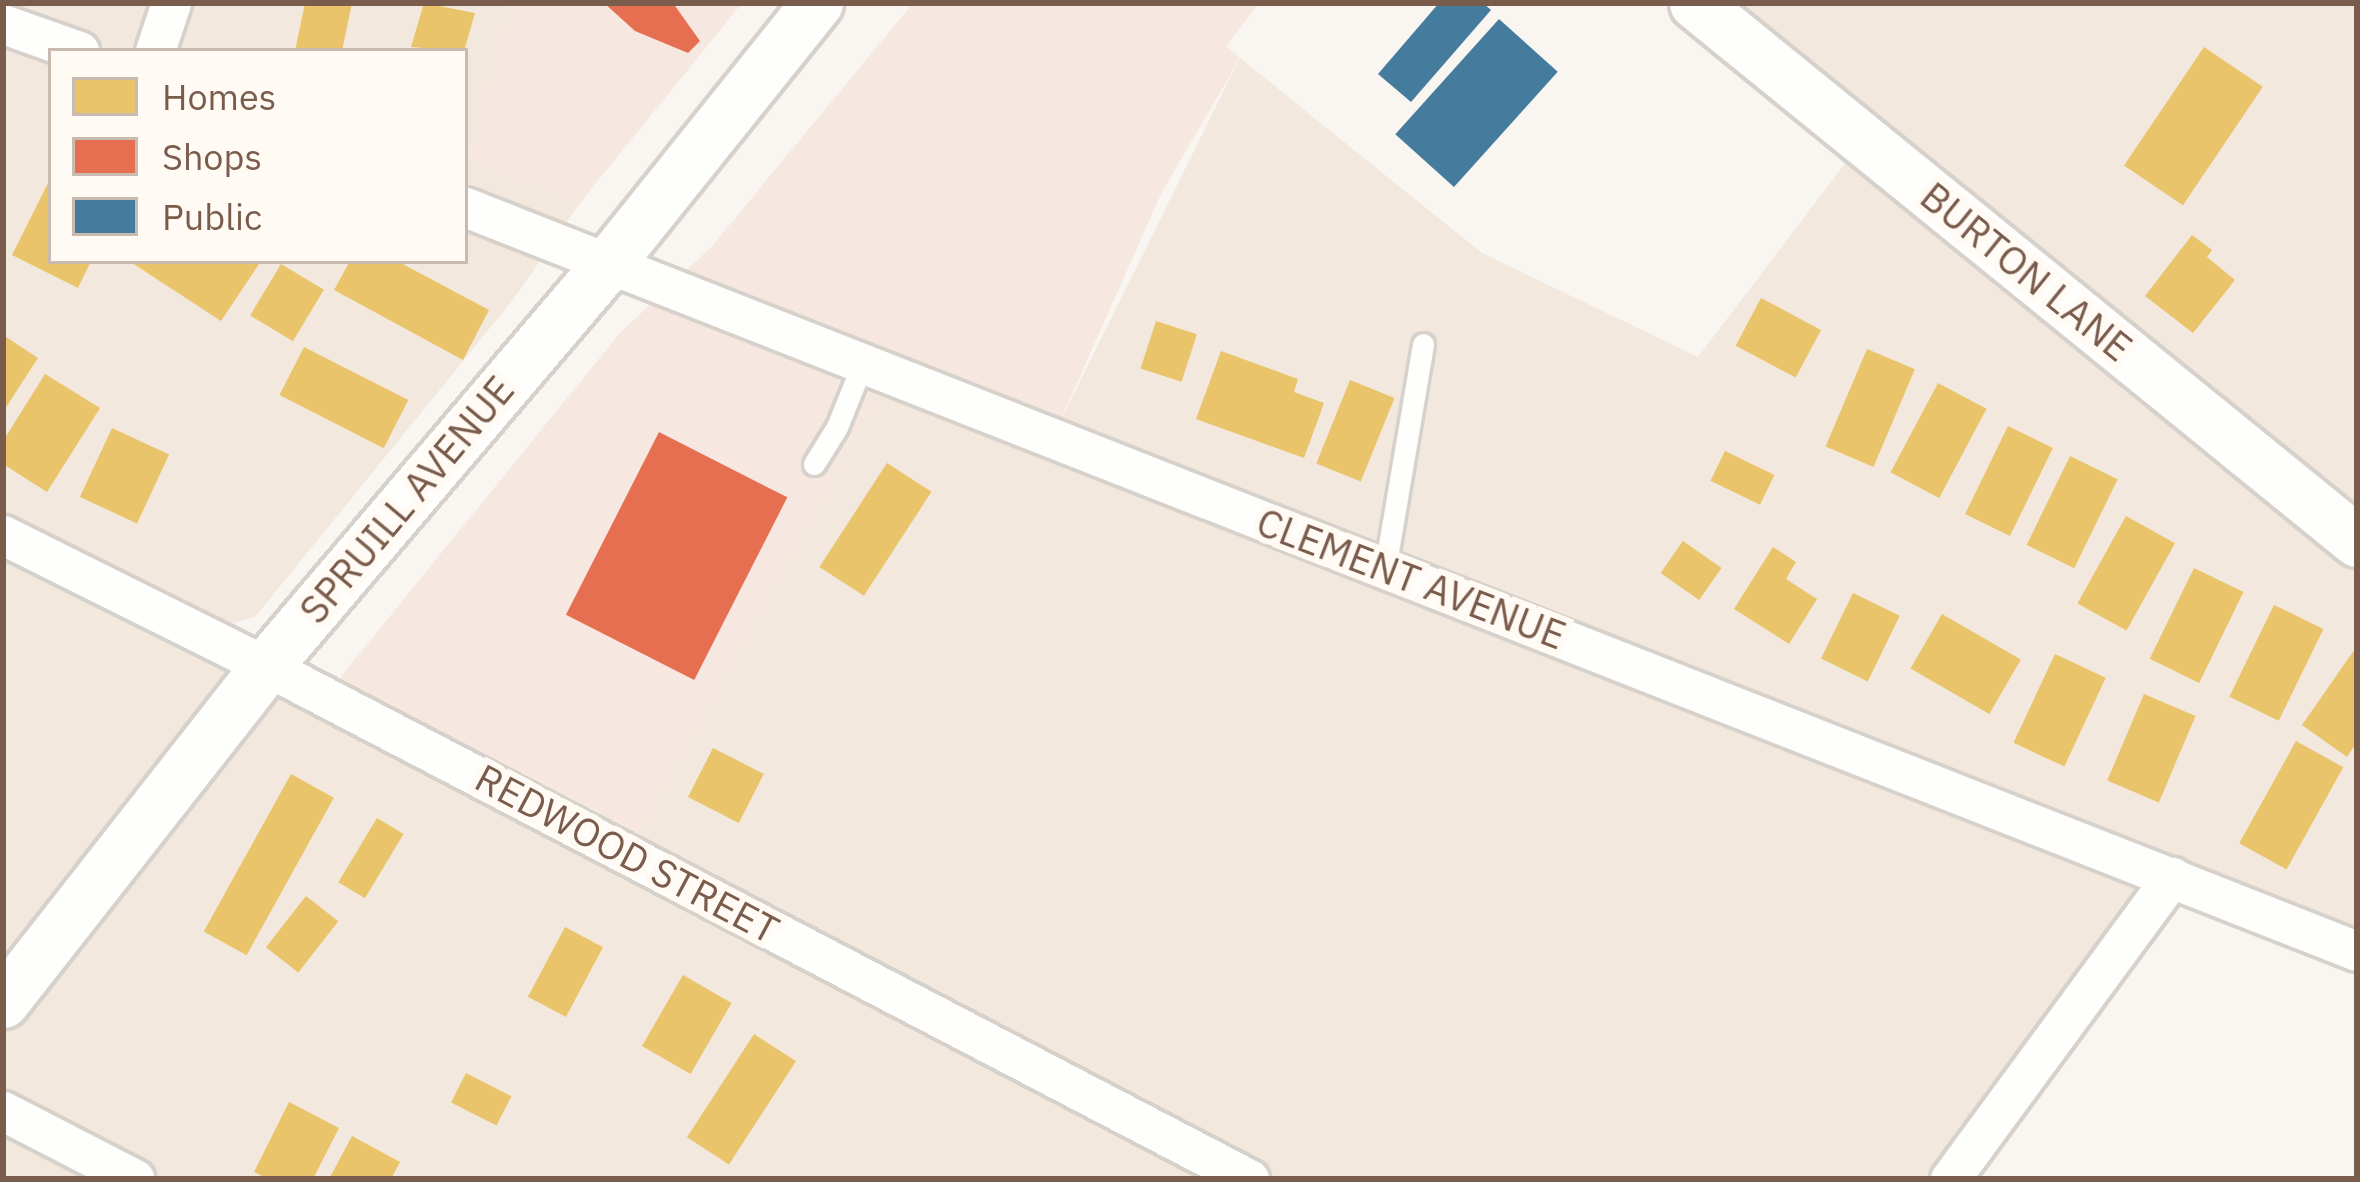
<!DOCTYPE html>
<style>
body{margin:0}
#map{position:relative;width:2360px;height:1182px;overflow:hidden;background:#f9f5f0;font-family:"IBM Plex Sans",sans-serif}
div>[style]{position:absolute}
.residential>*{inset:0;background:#f2e8de}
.commercial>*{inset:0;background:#f6e8e1}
.homes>*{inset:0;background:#e9c46a;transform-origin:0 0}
.shops>*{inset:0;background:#e76f51;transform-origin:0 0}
.public>*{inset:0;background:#457b9d;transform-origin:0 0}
.roads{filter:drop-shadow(3px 0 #d7d1cb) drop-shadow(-3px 0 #d7d1cb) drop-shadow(0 3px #d7d1cb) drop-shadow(0 -3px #d7d1cb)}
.service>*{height:21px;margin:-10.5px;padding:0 10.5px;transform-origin:10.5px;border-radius:10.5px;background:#fefefd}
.minor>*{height:39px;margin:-19.5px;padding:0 19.5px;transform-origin:19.5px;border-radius:19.5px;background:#fefefd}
.tertiary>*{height:51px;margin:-25.5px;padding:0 25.5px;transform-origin:25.5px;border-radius:25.5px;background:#fefefd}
span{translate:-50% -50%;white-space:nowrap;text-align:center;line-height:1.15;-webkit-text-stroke:12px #fffaf3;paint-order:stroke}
.street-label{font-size:39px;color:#7a5c4d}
.frame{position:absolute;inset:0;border:6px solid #7a5c4d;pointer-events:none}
.legend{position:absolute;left:48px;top:48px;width:420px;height:216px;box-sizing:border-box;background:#fffaf3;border:3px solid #cabbb1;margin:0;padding:15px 21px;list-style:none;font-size:36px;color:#7a5c4d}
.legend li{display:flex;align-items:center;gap:24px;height:60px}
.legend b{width:60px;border:3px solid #cabbb1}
</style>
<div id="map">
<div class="residential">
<i style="clip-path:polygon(evenodd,3px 3px,512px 3px,469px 159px,580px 203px,515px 297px,255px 617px,230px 624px,215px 642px,625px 853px,889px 375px,1052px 438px,1240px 58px,1482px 253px,1698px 357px,1863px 140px,1689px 3px,2357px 3px,2357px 951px,2172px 877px,1952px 1179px,3px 1179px,3px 3px,51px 51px,465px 51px,465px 261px,51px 261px,51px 51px)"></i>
</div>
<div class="commercial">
<i style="clip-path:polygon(512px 3px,742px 3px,580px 203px,469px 159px)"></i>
<i style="clip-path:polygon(913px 3px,1259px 3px,1226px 46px,1240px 58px,1161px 194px,1052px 439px,889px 376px,626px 853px,325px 696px,619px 334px,712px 246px)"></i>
</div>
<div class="homes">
<i style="clip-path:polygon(305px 3px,352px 3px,342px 51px,295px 51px)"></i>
<i style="clip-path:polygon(424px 3px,475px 13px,464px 51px,411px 47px)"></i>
<i style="left:2204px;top:47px;width:71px;height:143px;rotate:34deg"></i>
<i style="clip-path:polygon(51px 177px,51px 261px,91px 261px,78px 288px,12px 255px)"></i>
<i style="clip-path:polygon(2192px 235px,2212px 250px,2207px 257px,2235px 280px,2193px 333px,2145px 296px)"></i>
<i style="clip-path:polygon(129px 261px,261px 261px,221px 321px)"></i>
<i style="clip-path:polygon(350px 261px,397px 261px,489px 310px,463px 360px,334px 290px)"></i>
<i style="left:281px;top:264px;width:50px;height:60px;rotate:31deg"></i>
<i style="left:1761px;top:298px;width:68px;height:54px;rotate:28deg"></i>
<i style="left:1156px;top:321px;width:43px;height:50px;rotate:18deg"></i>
<i style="clip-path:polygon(3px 335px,38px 358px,3px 412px)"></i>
<i style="left:304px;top:347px;width:117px;height:54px;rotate:27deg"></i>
<i style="left:1867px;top:349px;width:52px;height:106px;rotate:23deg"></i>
<i style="clip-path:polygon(1221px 351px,1298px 379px,1294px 392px,1324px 403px,1304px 458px,1196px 419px)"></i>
<i style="clip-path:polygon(45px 374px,100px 408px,47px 492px,3px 464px,3px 441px)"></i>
<i style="left:1350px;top:380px;width:48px;height:90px;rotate:22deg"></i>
<i style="left:1938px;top:383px;width:55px;height:101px;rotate:28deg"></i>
<i style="left:2008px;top:426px;width:50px;height:98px;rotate:26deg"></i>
<i style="left:112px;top:428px;width:63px;height:76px;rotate:25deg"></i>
<i style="left:1725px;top:451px;width:55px;height:33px;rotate:26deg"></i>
<i style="left:2070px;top:456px;width:53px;height:99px;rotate:26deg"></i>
<i style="left:887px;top:463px;width:53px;height:124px;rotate:33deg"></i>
<i style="left:2126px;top:516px;width:56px;height:100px;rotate:29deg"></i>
<i style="left:1683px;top:541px;width:47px;height:39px;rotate:35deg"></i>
<i style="clip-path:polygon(1773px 547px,1796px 562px,1786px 579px,1817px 599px,1789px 644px,1734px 609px)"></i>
<i style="left:2194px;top:568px;width:55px;height:101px;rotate:26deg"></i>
<i style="left:1853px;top:593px;width:52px;height:73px;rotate:26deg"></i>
<i style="left:2274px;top:605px;width:55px;height:102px;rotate:26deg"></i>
<i style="left:1942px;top:614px;width:91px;height:63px;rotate:30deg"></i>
<i style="clip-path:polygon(2357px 646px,2357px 742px,2347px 757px,2302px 725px)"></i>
<i style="left:2055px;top:654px;width:56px;height:98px;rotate:25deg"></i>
<i style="left:2144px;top:694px;width:56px;height:94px;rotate:23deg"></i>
<i style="left:2296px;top:741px;width:54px;height:117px;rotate:29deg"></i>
<i style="left:713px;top:748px;width:57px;height:55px;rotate:27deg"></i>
<i style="left:291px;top:774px;width:49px;height:180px;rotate:29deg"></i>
<i style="left:377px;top:818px;width:31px;height:75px;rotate:31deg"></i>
<i style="left:306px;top:896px;width:41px;height:65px;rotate:38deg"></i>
<i style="left:565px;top:927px;width:43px;height:79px;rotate:28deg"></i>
<i style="left:683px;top:975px;width:56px;height:82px;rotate:30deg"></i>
<i style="left:754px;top:1034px;width:50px;height:123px;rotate:33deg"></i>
<i style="left:466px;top:1073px;width:51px;height:33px;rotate:27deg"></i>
<i style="clip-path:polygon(289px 1102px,339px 1128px,313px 1179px,268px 1179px,254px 1172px)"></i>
<i style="clip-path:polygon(352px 1136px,400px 1162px,391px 1179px,329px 1179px)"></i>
</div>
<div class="shops">
<i style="clip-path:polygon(604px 3px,673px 3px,700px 41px,688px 53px,635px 31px)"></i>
<i style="left:659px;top:432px;width:144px;height:205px;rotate:27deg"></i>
</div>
<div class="public">
<i style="clip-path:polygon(1439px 3px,1483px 3px,1491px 10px,1411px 102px,1378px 74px)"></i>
<i style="left:1499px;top:19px;width:79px;height:155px;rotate:42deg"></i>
</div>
<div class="roads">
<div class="service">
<i style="left:814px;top:464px;width:44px;rotate:-58.1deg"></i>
<i style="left:837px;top:427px;width:67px;rotate:-68deg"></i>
<i style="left:1385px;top:569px;width:228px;rotate:-80.4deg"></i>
</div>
<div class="minor">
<i style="left:3px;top:24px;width:81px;rotate:19.6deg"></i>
<i style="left:155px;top:51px;width:51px;rotate:-71.6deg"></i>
<i style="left:465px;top:207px;width:2033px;rotate:21.47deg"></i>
<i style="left:3px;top:535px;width:294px;rotate:26.5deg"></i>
<i style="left:266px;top:666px;width:1109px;rotate:27.56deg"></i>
<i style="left:3px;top:1111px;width:148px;rotate:27.3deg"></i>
<i style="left:1950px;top:1179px;width:375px;rotate:-53.7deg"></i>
</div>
<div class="tertiary">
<i style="left:1695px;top:3px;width:853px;rotate:39.1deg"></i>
<i style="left:3px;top:1002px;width:427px;rotate:-51.9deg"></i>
<i style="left:266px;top:666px;width:526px;rotate:-49.62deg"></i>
<i style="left:607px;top:265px;width:336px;rotate:-51.3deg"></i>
</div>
</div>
<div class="street-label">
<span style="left:2026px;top:272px;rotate:39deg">BURTON LANE</span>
<span style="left:407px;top:500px;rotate:-50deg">SPRUILL AVENUE</span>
<span style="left:1411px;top:579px;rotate:21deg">CLEMENT AVENUE</span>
<span style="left:627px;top:854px;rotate:28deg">REDWOOD STREET</span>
</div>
<div class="frame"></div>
<ul class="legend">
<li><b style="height:33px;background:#e9c46a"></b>Homes</li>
<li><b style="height:33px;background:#e76f51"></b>Shops</li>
<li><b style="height:33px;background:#457b9d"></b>Public</li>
</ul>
</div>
